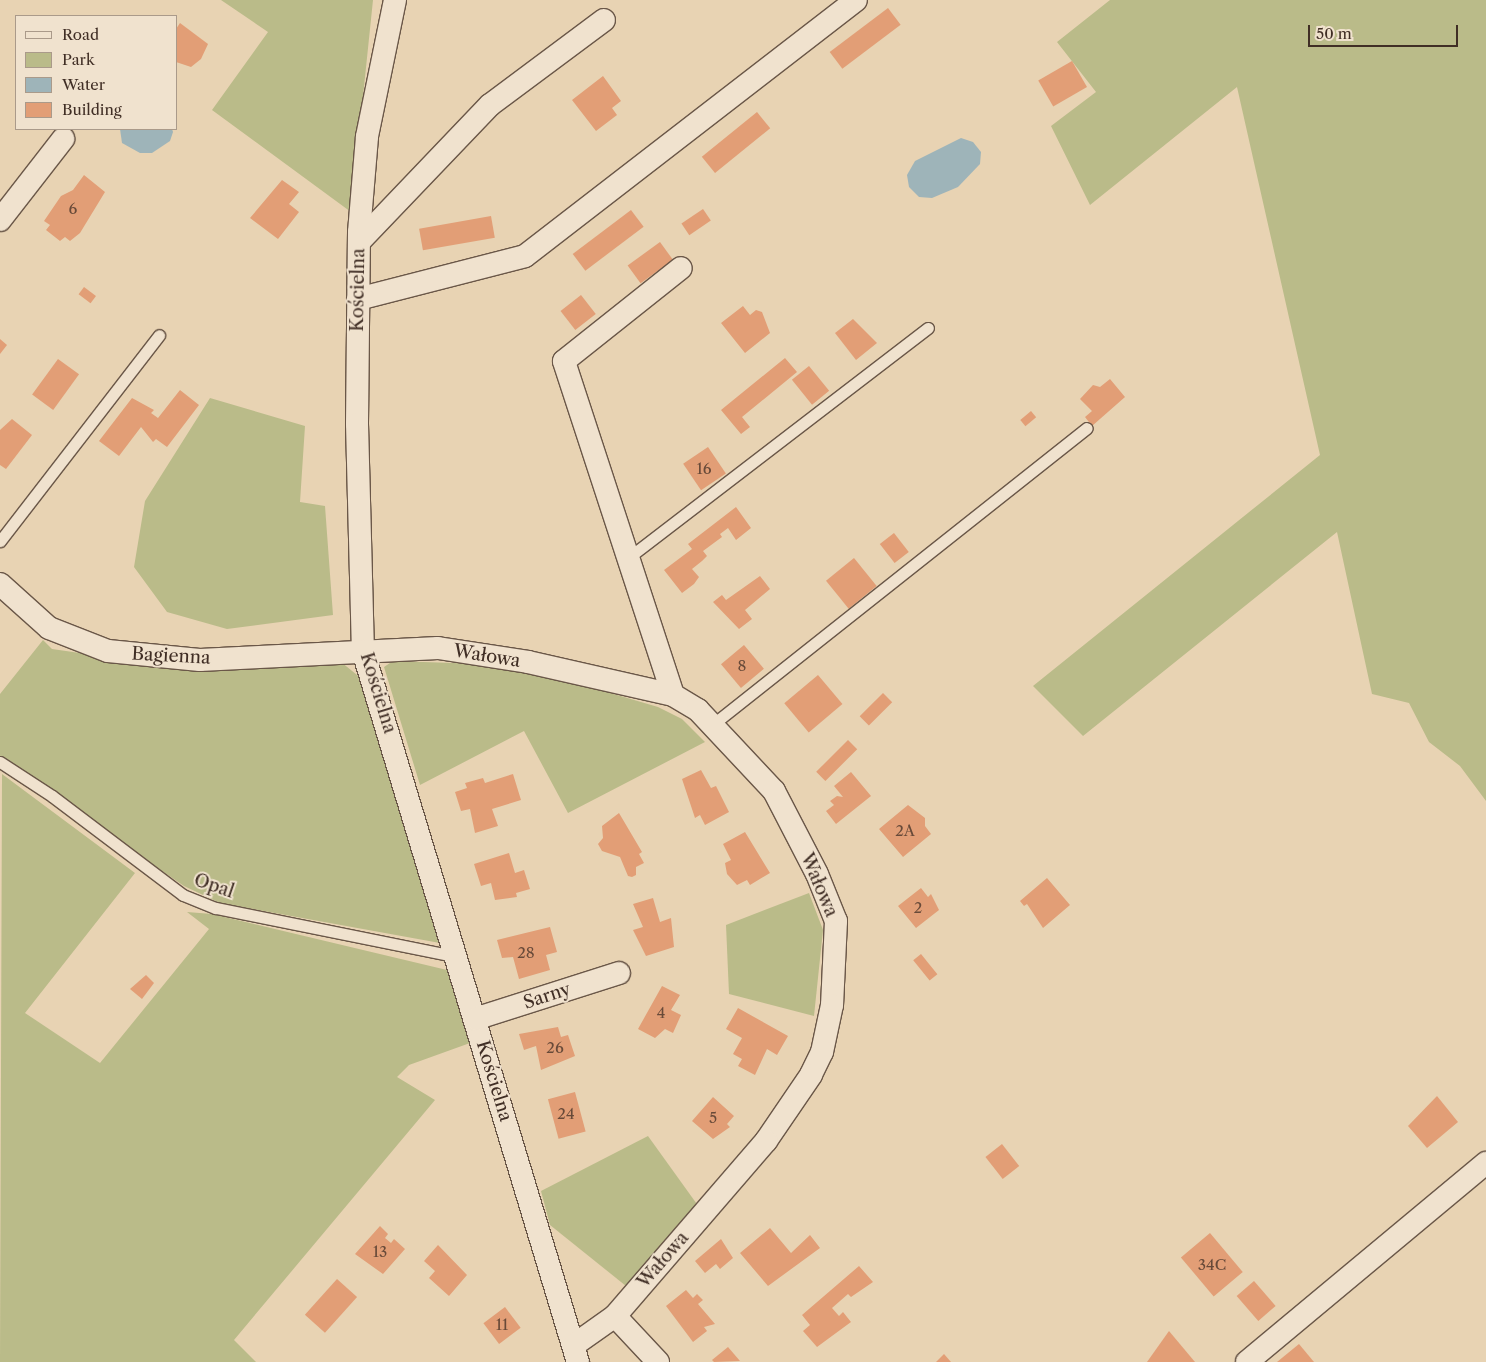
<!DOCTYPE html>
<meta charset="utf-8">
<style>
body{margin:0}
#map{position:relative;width:1486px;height:1362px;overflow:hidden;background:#e8d3b3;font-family:"Libre Caslon Text",serif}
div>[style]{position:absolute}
.green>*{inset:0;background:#babb89}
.water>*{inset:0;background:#9eb4b9}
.building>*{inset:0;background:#e29e76;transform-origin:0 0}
.roads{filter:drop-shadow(1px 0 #6a5748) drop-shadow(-1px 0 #6a5748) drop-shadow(0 1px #6a5748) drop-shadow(0 -1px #6a5748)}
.lane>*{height:11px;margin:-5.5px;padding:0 5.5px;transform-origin:5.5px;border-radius:5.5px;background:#f0e2ce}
.street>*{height:22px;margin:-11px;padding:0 11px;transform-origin:11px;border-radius:11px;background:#f0e2ce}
span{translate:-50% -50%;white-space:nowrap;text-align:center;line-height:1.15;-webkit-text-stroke:4px #f0e2ce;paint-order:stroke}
.number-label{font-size:15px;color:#684a39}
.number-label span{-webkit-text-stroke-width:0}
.street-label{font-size:18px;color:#402e25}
.legend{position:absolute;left:15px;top:15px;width:162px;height:115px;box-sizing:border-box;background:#f0e2ce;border:1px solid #aa9a8a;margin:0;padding:6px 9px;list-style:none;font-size:15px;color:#402e25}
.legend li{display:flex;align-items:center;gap:10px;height:25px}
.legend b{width:25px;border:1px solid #aa9a8a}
.scale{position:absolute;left:1308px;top:25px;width:150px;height:22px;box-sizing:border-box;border:2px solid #402e25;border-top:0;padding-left:6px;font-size:15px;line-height:18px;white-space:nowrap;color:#402e25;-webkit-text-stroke:4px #f0e2ce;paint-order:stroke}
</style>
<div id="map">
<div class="green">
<i style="clip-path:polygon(221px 0,373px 0,351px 212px,212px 110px,268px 32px)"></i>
<i style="clip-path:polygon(1110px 0,1486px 0,1486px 801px,1460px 766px,1429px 742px,1409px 703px,1372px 694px,1337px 532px,1083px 736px,1033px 686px,1320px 455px,1237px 87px,1090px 205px,1051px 126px,1096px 92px,1057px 42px)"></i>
<i style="clip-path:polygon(210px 398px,305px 426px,300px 502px,325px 506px,333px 615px,227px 629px,167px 612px,134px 567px,145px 501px)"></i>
<i style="clip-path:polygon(43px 640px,52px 649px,198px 670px,341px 662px,362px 679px,440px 943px,220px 903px,184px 886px,0 760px,0 694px)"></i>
<i style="clip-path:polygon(393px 661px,483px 664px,600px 690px,658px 707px,682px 719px,705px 742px,568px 813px,524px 731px,420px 785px,384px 667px)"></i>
<i style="clip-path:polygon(2px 774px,135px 873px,25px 1013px,100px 1063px,209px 929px,187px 912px,212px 914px,447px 970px,470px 1043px,409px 1065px,397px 1077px,435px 1100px,234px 1340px,256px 1362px,0 1362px)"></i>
<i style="clip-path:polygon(809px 893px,823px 930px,814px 1016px,729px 994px,726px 925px)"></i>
<i style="clip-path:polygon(648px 1136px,699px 1207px,626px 1286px,550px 1225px,541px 1191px)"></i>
</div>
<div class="water">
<i style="clip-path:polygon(120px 129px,172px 129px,173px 132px,170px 141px,152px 153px,140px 153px,122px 143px)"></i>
<i style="clip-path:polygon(961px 138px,973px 142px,981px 152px,980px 164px,958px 187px,932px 198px,919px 197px,909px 187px,907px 175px,915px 161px)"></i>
</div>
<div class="building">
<i style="left:888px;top:8px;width:21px;height:73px;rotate:53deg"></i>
<i style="clip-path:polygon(180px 23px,208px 44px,201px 59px,191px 67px,176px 62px,176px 29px)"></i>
<i style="left:1072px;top:61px;width:30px;height:39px;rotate:60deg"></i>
<i style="clip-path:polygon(603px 76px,621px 101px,612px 108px,617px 115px,596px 131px,572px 100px)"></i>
<i style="left:757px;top:112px;width:21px;height:71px;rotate:51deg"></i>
<i style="clip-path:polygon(84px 175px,105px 192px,80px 233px,70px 241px,65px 237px,60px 241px,46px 230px,50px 225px,44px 221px,61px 196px,73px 190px)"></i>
<i style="clip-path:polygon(282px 180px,299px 192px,289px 204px,299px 212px,278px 239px,250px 218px)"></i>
<i style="left:703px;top:209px;width:14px;height:26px;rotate:56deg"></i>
<i style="left:631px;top:210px;width:21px;height:73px;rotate:53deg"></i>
<i style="left:491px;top:216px;width:22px;height:73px;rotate:80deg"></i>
<i style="left:660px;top:242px;width:22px;height:40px;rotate:54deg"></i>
<i style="left:84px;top:287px;width:15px;height:9px;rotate:37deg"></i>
<i style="left:581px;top:295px;width:24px;height:26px;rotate:52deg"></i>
<i style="clip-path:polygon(743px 306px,750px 315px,756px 310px,762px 312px,770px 333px,745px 353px,721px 323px)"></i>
<i style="clip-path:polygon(853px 319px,877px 343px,856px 360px,835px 333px)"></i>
<i style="clip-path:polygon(0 339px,7px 345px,0 354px)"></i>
<i style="clip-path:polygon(785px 358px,797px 372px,742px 417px,750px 427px,741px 434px,721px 410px)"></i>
<i style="left:58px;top:359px;width:26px;height:44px;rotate:36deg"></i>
<i style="left:809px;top:366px;width:32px;height:22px;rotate:51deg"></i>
<i style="clip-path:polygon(1110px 379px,1125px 397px,1092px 426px,1085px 417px,1092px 411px,1080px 399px,1093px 385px,1100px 387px)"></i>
<i style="clip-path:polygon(180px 390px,199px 405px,167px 447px,156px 439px,153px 442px,141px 427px,119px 456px,99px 441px,132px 398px,154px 410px,151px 413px,158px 418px)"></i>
<i style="left:1031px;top:411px;width:8px;height:14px;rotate:50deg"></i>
<i style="clip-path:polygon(12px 419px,32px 435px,6px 469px,0 465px,0 430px)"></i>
<i style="left:708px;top:447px;width:32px;height:30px;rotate:56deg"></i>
<i style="clip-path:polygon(736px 507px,751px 528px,736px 540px,728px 528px,720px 534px,722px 537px,703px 551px,707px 556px,702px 561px,692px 569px,699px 577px,694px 584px,682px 593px,664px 570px,692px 549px,688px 544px)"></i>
<i style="left:894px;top:533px;width:24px;height:18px;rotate:52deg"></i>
<i style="left:854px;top:558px;width:36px;height:36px;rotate:51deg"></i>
<i style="clip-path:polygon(760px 576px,770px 589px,745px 610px,752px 619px,739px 629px,713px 602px,722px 595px,726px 600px)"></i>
<i style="left:744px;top:645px;width:31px;height:30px;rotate:50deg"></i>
<i style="left:818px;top:675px;width:38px;height:44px;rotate:50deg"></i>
<i style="left:883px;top:693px;width:13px;height:33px;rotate:45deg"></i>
<i style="left:848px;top:740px;width:13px;height:45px;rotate:45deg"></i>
<i style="clip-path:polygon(701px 770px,711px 788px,716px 786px,729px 812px,705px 825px,700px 815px,695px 818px,682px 779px)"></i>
<i style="clip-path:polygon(851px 772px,871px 796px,836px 824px,826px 811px,834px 805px,830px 801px,837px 796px,843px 797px,834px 786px)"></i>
<i style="clip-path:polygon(513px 774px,521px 800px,492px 809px,498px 826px,475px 833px,470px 809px,461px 811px,455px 792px,467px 788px,465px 783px,483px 778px,485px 783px)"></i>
<i style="clip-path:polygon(908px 805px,925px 818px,925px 826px,931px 834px,903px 857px,879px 829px)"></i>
<i style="clip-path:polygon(619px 813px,642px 852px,639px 854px,644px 863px,636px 867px,636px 875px,632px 877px,628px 876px,620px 857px,602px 851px,598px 844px,603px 838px,602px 826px)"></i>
<i style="clip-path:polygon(745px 832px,770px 873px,750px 885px,747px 880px,737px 885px,727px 874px,725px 863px,731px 860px,723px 844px)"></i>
<i style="clip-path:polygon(509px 853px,515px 873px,524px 870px,530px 889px,516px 893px,517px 897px,495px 900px,491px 883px,481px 886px,474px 864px)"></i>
<i style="clip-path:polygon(1047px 878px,1070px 905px,1043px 928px,1027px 904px,1024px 906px,1020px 901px)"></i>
<i style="clip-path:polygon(921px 888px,928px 897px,931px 894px,939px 910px,916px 928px,898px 906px)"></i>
<i style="clip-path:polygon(653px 898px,660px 922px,671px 918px,674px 947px,646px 956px,633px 930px,643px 927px,633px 904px)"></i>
<i style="clip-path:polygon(550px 927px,557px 952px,546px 955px,550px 970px,519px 979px,513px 957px,502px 958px,497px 940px)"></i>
<i style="left:921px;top:954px;width:26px;height:10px;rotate:51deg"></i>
<i style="clip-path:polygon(146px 975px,154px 983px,142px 999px,130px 989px)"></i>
<i style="clip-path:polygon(662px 986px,680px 995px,671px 1010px,681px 1015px,673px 1033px,665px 1029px,655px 1038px,638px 1029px)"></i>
<i style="clip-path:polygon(738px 1008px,788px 1036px,777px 1055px,767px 1049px,755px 1075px,738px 1066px,742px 1059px,733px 1054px,742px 1038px,726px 1029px)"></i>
<i style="clip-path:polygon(558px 1027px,561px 1037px,568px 1035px,575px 1056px,541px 1070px,536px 1046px,524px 1050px,519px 1034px)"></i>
<i style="left:575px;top:1092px;width:41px;height:28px;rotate:75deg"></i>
<i style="clip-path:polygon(1437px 1096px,1458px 1122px,1427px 1148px,1408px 1126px)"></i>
<i style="clip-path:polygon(713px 1097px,734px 1116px,727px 1124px,730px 1127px,713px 1139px,692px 1121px)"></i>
<i style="left:1002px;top:1144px;width:28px;height:21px;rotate:52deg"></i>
<i style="clip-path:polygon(380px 1226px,388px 1234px,385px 1238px,391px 1243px,394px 1239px,405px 1249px,383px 1274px,355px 1254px)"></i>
<i style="clip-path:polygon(770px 1228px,791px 1253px,810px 1235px,820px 1248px,768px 1286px,740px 1253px)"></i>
<i style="left:1210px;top:1233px;width:51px;height:38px;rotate:50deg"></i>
<i style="clip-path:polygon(721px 1239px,733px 1258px,720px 1269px,716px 1264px,705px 1273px,695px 1261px)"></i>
<i style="clip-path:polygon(438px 1245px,467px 1275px,449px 1296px,429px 1278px,435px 1271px,424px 1261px)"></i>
<i style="clip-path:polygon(859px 1266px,873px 1282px,851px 1297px,848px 1294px,832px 1308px,839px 1316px,843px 1312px,851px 1322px,817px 1347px,803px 1331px,810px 1325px,802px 1315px)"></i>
<i style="left:337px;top:1279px;width:27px;height:48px;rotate:42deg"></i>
<i style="left:1254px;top:1281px;width:33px;height:23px;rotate:49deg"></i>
<i style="clip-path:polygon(686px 1290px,693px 1298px,697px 1294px,703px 1300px,698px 1304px,715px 1324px,704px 1327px,707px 1331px,693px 1342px,666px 1306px)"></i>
<i style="left:505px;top:1307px;width:26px;height:27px;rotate:53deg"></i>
<i style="clip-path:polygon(1169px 1331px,1195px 1362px,1147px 1362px)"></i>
<i style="clip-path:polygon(1299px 1344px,1314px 1362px,1277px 1362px)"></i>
<i style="clip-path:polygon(728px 1347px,740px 1361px,714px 1362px,712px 1360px)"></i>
<i style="clip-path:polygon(944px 1354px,951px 1362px,936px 1362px)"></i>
</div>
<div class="roads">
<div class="lane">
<i style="left:0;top:541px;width:260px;rotate:-52.3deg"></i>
<i style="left:628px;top:558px;width:378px;rotate:-37.5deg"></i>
<i style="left:712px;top:725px;width:478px;rotate:-38.4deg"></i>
<i style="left:0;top:762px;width:62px;rotate:33.2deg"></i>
<i style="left:52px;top:796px;width:164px;rotate:37.1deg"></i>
<i style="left:183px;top:895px;width:35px;rotate:22deg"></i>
<i style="left:216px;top:908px;width:244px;rotate:11.4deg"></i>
</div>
<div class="street">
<i style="left:395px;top:0;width:140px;rotate:101.6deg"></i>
<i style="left:367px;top:137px;width:95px;rotate:94.8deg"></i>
<i style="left:359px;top:232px;width:192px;rotate:90.6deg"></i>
<i style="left:357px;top:424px;width:227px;rotate:88.5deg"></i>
<i style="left:363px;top:651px;width:743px;rotate:73.18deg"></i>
<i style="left:0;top:220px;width:103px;rotate:-52.1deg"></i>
<i style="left:359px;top:242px;width:190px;rotate:-46.3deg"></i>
<i style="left:490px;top:105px;width:142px;rotate:-36.7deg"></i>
<i style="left:358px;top:299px;width:172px;rotate:-14.4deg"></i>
<i style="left:525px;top:256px;width:418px;rotate:-37.7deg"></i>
<i style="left:0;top:584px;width:66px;rotate:41.9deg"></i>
<i style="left:49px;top:628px;width:63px;rotate:21.3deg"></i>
<i style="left:108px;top:651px;width:92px;rotate:5.6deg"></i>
<i style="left:200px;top:660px;width:238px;rotate:-2.9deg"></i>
<i style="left:438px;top:648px;width:91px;rotate:8.8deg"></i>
<i style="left:528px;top:662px;width:149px;rotate:12.8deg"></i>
<i style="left:673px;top:695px;width:29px;rotate:31deg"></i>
<i style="left:698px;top:710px;width:111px;rotate:46.8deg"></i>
<i style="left:774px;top:791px;width:93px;rotate:62.6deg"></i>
<i style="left:817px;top:874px;width:51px;rotate:68deg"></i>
<i style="left:836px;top:921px;width:84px;rotate:92.7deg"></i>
<i style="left:832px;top:1005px;width:48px;rotate:102deg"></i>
<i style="left:822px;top:1052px;width:25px;rotate:116deg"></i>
<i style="left:811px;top:1075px;width:80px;rotate:124.3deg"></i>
<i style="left:766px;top:1141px;width:231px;rotate:130.8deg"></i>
<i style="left:615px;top:1316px;width:50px;rotate:144.7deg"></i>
<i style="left:673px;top:695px;width:351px;rotate:-108.1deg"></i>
<i style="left:564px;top:361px;width:149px;rotate:-38.5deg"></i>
<i style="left:475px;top:1019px;width:151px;rotate:-17.7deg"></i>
<i style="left:615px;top:1316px;width:63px;rotate:46.9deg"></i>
<i style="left:1247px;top:1362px;width:311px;rotate:-39.8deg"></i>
</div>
</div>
<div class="number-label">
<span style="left:73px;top:209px">6</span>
<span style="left:704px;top:469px">16</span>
<span style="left:742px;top:666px">8</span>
<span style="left:905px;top:831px">2A</span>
<span style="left:918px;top:908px">2</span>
<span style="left:526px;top:953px">28</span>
<span style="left:661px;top:1013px">4</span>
<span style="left:555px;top:1048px">26</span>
<span style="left:566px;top:1114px">24</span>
<span style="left:713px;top:1118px">5</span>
<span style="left:380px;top:1252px">13</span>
<span style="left:1212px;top:1265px">34C</span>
<span style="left:502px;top:1325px">11</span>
</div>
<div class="street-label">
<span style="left:358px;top:290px;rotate:-89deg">Kościelna</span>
<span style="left:171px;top:656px;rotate:3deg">Bagienna</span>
<span style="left:487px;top:656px;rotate:9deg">Wałowa</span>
<span style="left:378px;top:693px;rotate:73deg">Kościelna</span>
<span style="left:819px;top:885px;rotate:67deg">Wałowa</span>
<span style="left:214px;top:886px;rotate:19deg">Opal</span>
<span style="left:547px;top:996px;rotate:-18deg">Sarny</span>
<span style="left:494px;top:1081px;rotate:73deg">Kościelna</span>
<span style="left:663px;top:1260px;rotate:-49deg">Wałowa</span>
</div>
<ul class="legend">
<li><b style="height:6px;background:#f0e2ce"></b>Road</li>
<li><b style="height:14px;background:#babb89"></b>Park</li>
<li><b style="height:14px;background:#9eb4b9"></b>Water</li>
<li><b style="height:14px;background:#e29e76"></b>Building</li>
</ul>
<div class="scale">50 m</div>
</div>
